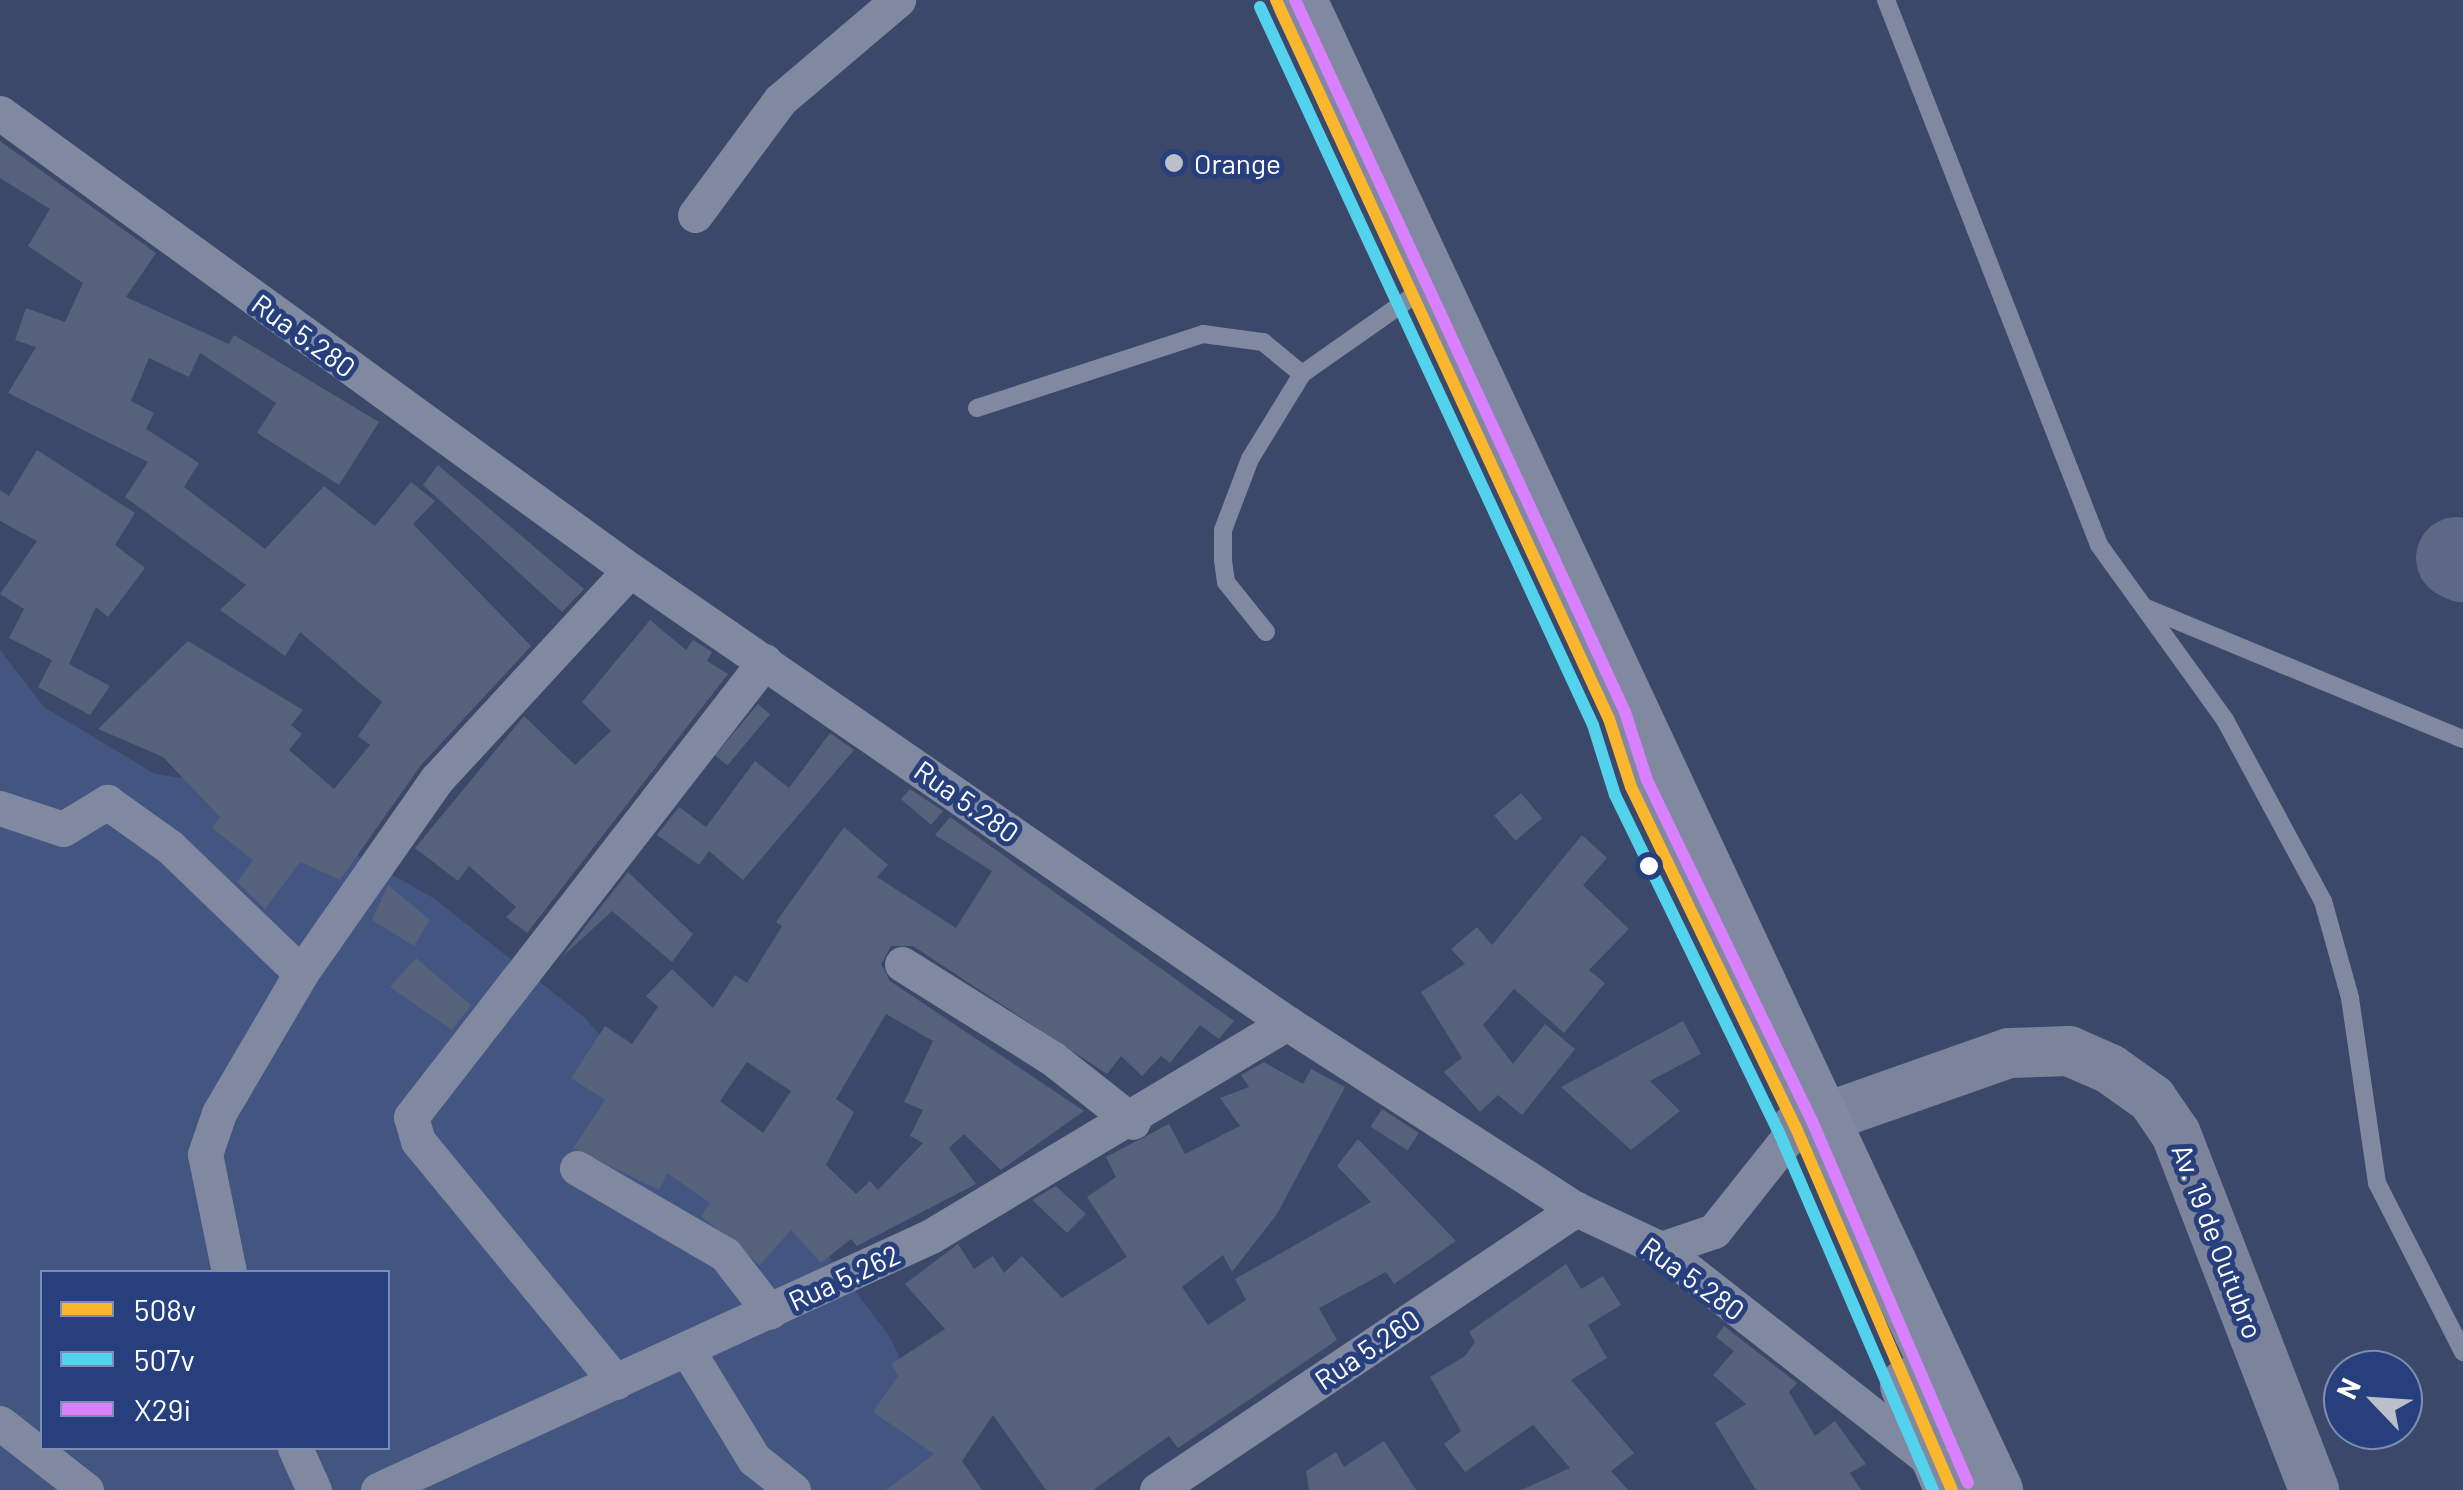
<!DOCTYPE html>
<style>
body{margin:0}
#map{position:relative;width:2463px;height:1490px;overflow:hidden;background:#3b4869;font-family:Barlow,sans-serif}
div>[style]{position:absolute}
.water>*{inset:0;background:#435581}
.taxiway>*{height:82px;margin:-41px;padding:0 41px;transform-origin:41px;border-radius:41px;background:#5e6884}
.building>*{inset:0;background:#56617b;transform-origin:0 0}
.lane>*{height:18px;margin:-9px;padding:0 9px;transform-origin:9px;border-radius:9px;background:#8089a0}
.street>*{height:35px;margin:-17.5px;padding:0 17.5px;transform-origin:17.5px;border-radius:17.5px;background:#8089a0}
.secondary>*{height:50px;margin:-25px;padding:0 25px;transform-origin:25px;border-radius:25px;background:#7c849c}
.highway>*{height:55px;margin:-27.5px;padding:0 27.5px;transform-origin:27.5px;border-radius:27.5px;background:#8189a0}
.bus-1>*{height:12px;margin:-6px;padding:0 6px;transform-origin:6px;border-radius:6px;background:#fab62d}
.bus-2>*{height:12px;margin:-6px;padding:0 6px;transform-origin:6px;border-radius:6px;background:#53d2ee}
.bus-3>*{height:12px;margin:-6px;padding:0 6px;transform-origin:6px;border-radius:6px;background:#d880ff}
.dots>*{width:28px;height:28px;translate:-50% -50%;box-sizing:border-box;border:5px solid #27407d;border-radius:50%}
span{translate:-50% -50%;white-space:nowrap;text-align:center;line-height:1.15;-webkit-text-stroke:10px #27407d;paint-order:stroke}
.poi-label{font-size:28px;color:#fff}
.left{translate:0 -50%;text-align:left}
.street-label{font-size:28px;color:#fff}
.legend{position:absolute;left:40px;top:1270px;width:350px;height:180px;box-sizing:border-box;background:#27407d;border:2px solid #7d8cb1;margin:0;padding:12px 18px;list-style:none;font-size:30px;color:#fff}
.legend li{display:flex;align-items:center;gap:20px;height:50px}
.legend b{width:50px;border:2px solid #7d8cb1}
.north{position:absolute;left:2323px;top:1350px;width:100px;height:100px;box-sizing:border-box;background:#27407d;border:2px solid #7d8cb1;border-radius:50%;rotate:295deg;font-size:28px;font-weight:700;line-height:40px;text-align:center;color:#fff}
.north::after{content:'';display:block;margin:auto;width:35px;height:45px;background:#babfca;clip-path:polygon(50% 0,100% 100%,50% 72%,0 100%)}
</style>
<div id="map">
<div class="water">
<i style="clip-path:polygon(evenodd,0 650px,44px 707px,155px 774px,236px 786px,435px 899px,584px 1017px,704px 1154px,821px 1246px,890px 1337px,952px 1470px,940px 1490px,0 1490px,0 650px,42px 1272px,388px 1272px,388px 1448px,42px 1448px,42px 1272px)"></i>
</div>
<div class="taxiway">
<i style="left:2457px;top:558px;width:7px;rotate:27deg"></i>
</div>
<div class="building">
<i style="clip-path:polygon(0 141px,156px 253px,126px 297px,229px 344px,234px 335px,379px 422px,339px 485px,257px 433px,276px 403px,200px 353px,189px 377px,149px 358px,131px 401px,154px 413px,146px 429px,199px 463px,184px 487px,265px 549px,324px 486px,375px 526px,411px 482px,435px 501px,413px 524px,531px 646px,421px 765px,340px 880px,300px 862px,265px 909px,237px 882px,253px 860px,212px 828px,220px 817px,163px 757px,98px 729px,188px 641px,303px 710px,291px 725px,302px 734px,289px 750px,334px 789px,370px 745px,358px 736px,382px 702px,300px 632px,285px 656px,220px 610px,246px 585px,125px 497px,148px 462px,8px 393px,36px 347px,15px 340px,26px 308px,65px 322px,83px 283px,28px 246px,50px 209px,0 178px)"></i>
<i style="clip-path:polygon(37px 450px,135px 513px,115px 545px,145px 568px,108px 617px,96px 607px,69px 664px,110px 686px,90px 715px,38px 687px,52px 660px,9px 638px,24px 609px,0 594px,37px 541px,0 521px,0 490px,9px 496px)"></i>
<i style="clip-path:polygon(438px 465px,584px 589px,562px 612px,423px 485px)"></i>
<i style="clip-path:polygon(650px 620px,686px 650px,693px 640px,712px 652px,707px 661px,728px 674px,527px 933px,506px 917px,516px 907px,469px 866px,458px 881px,415px 848px,524px 716px,575px 765px,611px 731px,582px 702px)"></i>
<i style="left:758px;top:704px;width:16px;height:67px;rotate:40deg"></i>
<i style="clip-path:polygon(830px 733px,854px 750px,743px 880px,709px 851px,699px 865px,657px 835px,679px 807px,706px 827px,755px 761px,789px 788px)"></i>
<i style="clip-path:polygon(910px 789px,943px 811px,931px 825px,901px 799px)"></i>
<i style="left:1521px;top:793px;width:33px;height:35px;rotate:50deg"></i>
<i style="clip-path:polygon(evenodd,950px 817px,1234px 1021px,1219px 1039px,1200px 1025px,1170px 1063px,1161px 1056px,1142px 1076px,1121px 1056px,1107px 1074px,913px 946px,891px 946px,881px 964px,890px 981px,1084px 1111px,1001px 1170px,964px 1134px,949px 1148px,976px 1184px,857px 1246px,851px 1239px,821px 1263px,791px 1230px,760px 1265px,701px 1216px,710px 1203px,667px 1173px,659px 1190px,573px 1148px,605px 1100px,571px 1078px,605px 1026px,632px 1044px,658px 1007px,646px 996px,672px 969px,713px 1008px,735px 975px,747px 983px,782px 926px,776px 922px,844px 827px,888px 865px,877px 877px,956px 928px,992px 871px,935px 835px,950px 817px,886px 1014px,933px 1041px,904px 1102px,923px 1110px,910px 1136px,923px 1143px,878px 1190px,870px 1181px,856px 1194px,826px 1165px,854px 1112px,836px 1099px,886px 1014px,950px 817px,747px 1062px,791px 1091px,763px 1133px,720px 1101px,747px 1062px)"></i>
<i style="clip-path:polygon(1582px 835px,1607px 858px,1583px 885px,1629px 929px,1589px 970px,1605px 983px,1564px 1033px,1514px 989px,1483px 1025px,1513px 1064px,1545px 1024px,1575px 1049px,1522px 1115px,1498px 1095px,1480px 1112px,1444px 1072px,1462px 1058px,1421px 992px,1465px 964px,1451px 949px,1477px 927px,1492px 945px)"></i>
<i style="clip-path:polygon(628px 872px,693px 934px,672px 962px,612px 911px,561px 958px)"></i>
<i style="clip-path:polygon(388px 885px,430px 920px,414px 946px,372px 920px)"></i>
<i style="clip-path:polygon(416px 958px,471px 1005px,452px 1030px,390px 987px)"></i>
<i style="clip-path:polygon(1683px 1021px,1701px 1054px,1650px 1081px,1680px 1111px,1631px 1150px,1561px 1087px)"></i>
<i style="clip-path:polygon(1264px 1062px,1303px 1084px,1311px 1069px,1345px 1087px,1277px 1214px,1232px 1272px,1223px 1255px,1182px 1287px,1208px 1325px,1246px 1300px,1235px 1279px,1371px 1202px,1337px 1166px,1358px 1139px,1456px 1241px,1394px 1284px,1386px 1272px,1319px 1308px,1337px 1340px,1178px 1448px,1169px 1436px,1093px 1490px,1046px 1490px,993px 1415px,962px 1461px,982px 1490px,886px 1490px,934px 1454px,873px 1412px,898px 1376px,891px 1364px,945px 1329px,905px 1284px,958px 1244px,974px 1269px,993px 1256px,1004px 1273px,1022px 1256px,1062px 1298px,1127px 1257px,1087px 1197px,1116px 1177px,1106px 1157px,1169px 1124px,1185px 1154px,1240px 1126px,1220px 1098px,1249px 1087px,1241px 1075px)"></i>
<i style="left:1382px;top:1109px;width:44px;height:21px;rotate:33deg"></i>
<i style="clip-path:polygon(1056px 1186px,1086px 1214px,1067px 1233px,1032px 1200px)"></i>
<i style="clip-path:polygon(1566px 1264px,1581px 1289px,1603px 1276px,1621px 1305px,1588px 1325px,1607px 1358px,1571px 1380px,1634px 1453px,1611px 1471px,1628px 1490px,1521px 1490px,1570px 1468px,1533px 1425px,1465px 1472px,1444px 1444px,1461px 1431px,1430px 1377px,1465px 1356px,1475px 1342px,1469px 1332px)"></i>
<i style="clip-path:polygon(1724px 1326px,1797px 1383px,1789px 1392px,1815px 1436px,1835px 1421px,1866px 1464px,1850px 1473px,1861px 1490px,1756px 1490px,1715px 1423px,1746px 1404px,1713px 1375px,1734px 1351px,1716px 1337px)"></i>
<i style="clip-path:polygon(1384px 1441px,1416px 1490px,1309px 1490px,1306px 1471px,1336px 1452px,1344px 1467px)"></i>
</div>
<div class="lane">
<i style="left:1886px;top:0;width:585px;rotate:68.65deg"></i>
<i style="left:2099px;top:545px;width:216px;rotate:54.2deg"></i>
<i style="left:2225px;top:720px;width:206px;rotate:61.6deg"></i>
<i style="left:2323px;top:901px;width:101px;rotate:74.4deg"></i>
<i style="left:2350px;top:998px;width:187px;rotate:81.7deg"></i>
<i style="left:2377px;top:1183px;width:190px;rotate:63deg"></i>
<i style="left:977px;top:408px;width:238px;rotate:-18.1deg"></i>
<i style="left:1203px;top:334px;width:61px;rotate:7.6deg"></i>
<i style="left:1263px;top:342px;width:50px;rotate:39.4deg"></i>
<i style="left:2144px;top:607px;width:345px;rotate:22.5deg"></i>
<i style="left:1266px;top:632px;width:64px;rotate:-128.7deg"></i>
<i style="left:1226px;top:582px;width:22px;rotate:-98deg"></i>
<i style="left:1223px;top:560px;width:30px;rotate:-90deg"></i>
<i style="left:1223px;top:530px;width:76px;rotate:-69.2deg"></i>
<i style="left:1250px;top:459px;width:100px;rotate:-58.5deg"></i>
<i style="left:1302px;top:374px;width:136px;rotate:-35.1deg"></i>
</div>
<div class="street">
<i style="left:0;top:113px;width:778px;rotate:35.96deg"></i>
<i style="left:630px;top:570px;width:798px;rotate:34.59deg"></i>
<i style="left:1287px;top:1023px;width:344px;rotate:32.8deg"></i>
<i style="left:1576px;top:1209px;width:94px;rotate:25.2deg"></i>
<i style="left:1661px;top:1249px;width:350px;rotate:38.1deg"></i>
<i style="left:695px;top:215px;width:143px;rotate:-53.5deg"></i>
<i style="left:780px;top:100px;width:155px;rotate:-40.3deg"></i>
<i style="left:0;top:808px;width:66px;rotate:18.4deg"></i>
<i style="left:63px;top:829px;width:52px;rotate:-31.5deg"></i>
<i style="left:107px;top:802px;width:77px;rotate:35.5deg"></i>
<i style="left:170px;top:847px;width:182px;rotate:43.9deg"></i>
<i style="left:902px;top:964px;width:177px;rotate:32.1deg"></i>
<i style="left:1052px;top:1058px;width:103px;rotate:38.3deg"></i>
<i style="left:577px;top:1168px;width:171px;rotate:30.2deg"></i>
<i style="left:725px;top:1254px;width:73px;rotate:52.2deg"></i>
<i style="left:1661px;top:1249px;width:56px;rotate:-18.8deg"></i>
<i style="left:1714px;top:1231px;width:132px;rotate:-51.5deg"></i>
<i style="left:229px;top:1272px;width:120px;rotate:-101.5deg"></i>
<i style="left:205px;top:1154px;width:43px;rotate:-71.1deg"></i>
<i style="left:219px;top:1113px;width:162px;rotate:-59.6deg"></i>
<i style="left:301px;top:973px;width:237px;rotate:-55deg"></i>
<i style="left:437px;top:779px;width:284px;rotate:-47.3deg"></i>
<i style="left:688px;top:1351px;width:127px;rotate:58.6deg"></i>
<i style="left:754px;top:1459px;width:50px;rotate:38.5deg"></i>
<i style="left:616px;top:1382px;width:312px;rotate:-129.4deg"></i>
<i style="left:418px;top:1141px;width:25px;rotate:-106deg"></i>
<i style="left:411px;top:1117px;width:577px;rotate:-52.18deg"></i>
<i style="left:0;top:1423px;width:109px;rotate:37.9deg"></i>
<i style="left:295px;top:1448px;width:46px;rotate:65.7deg"></i>
<i style="left:378px;top:1490px;width:609px;rotate:-24.67deg"></i>
<i style="left:931px;top:1236px;width:415px;rotate:-30.9deg"></i>
<i style="left:1157px;top:1490px;width:505px;rotate:-33.85deg"></i>
</div>
<div class="secondary">
<i style="left:1796px;top:1128px;width:226px;rotate:-19.4deg"></i>
<i style="left:2009px;top:1053px;width:60px;rotate:-1.9deg"></i>
<i style="left:2069px;top:1051px;width:45px;rotate:23.7deg"></i>
<i style="left:2110px;top:1069px;width:52px;rotate:35.5deg"></i>
<i style="left:2152px;top:1099px;width:42px;rotate:55.6deg"></i>
<i style="left:2176px;top:1134px;width:382px;rotate:68.8deg"></i>
</div>
<div class="highway">
<i style="left:1299px;top:0;width:1645px;rotate:64.96deg"></i>
<i style="left:1907px;top:1385px;width:114px;rotate:66.8deg"></i>
</div>
<div class="bus-1">
<i style="left:1276px;top:0;width:792px;rotate:65.15deg"></i>
<i style="left:1609px;top:719px;width:71px;rotate:72.1deg"></i>
<i style="left:1631px;top:787px;width:379px;rotate:64.2deg"></i>
<i style="left:1796px;top:1128px;width:394px;rotate:66.7deg"></i>
</div>
<div class="bus-2">
<i style="left:1260px;top:7px;width:791px;rotate:65.12deg"></i>
<i style="left:1593px;top:725px;width:73px;rotate:72.6deg"></i>
<i style="left:1615px;top:795px;width:378px;rotate:64.1deg"></i>
<i style="left:1780px;top:1135px;width:387px;rotate:66.7deg"></i>
</div>
<div class="bus-3">
<i style="left:1295px;top:0;width:785px;rotate:65.13deg"></i>
<i style="left:1625px;top:712px;width:71px;rotate:72.1deg"></i>
<i style="left:1647px;top:780px;width:379px;rotate:64.2deg"></i>
<i style="left:1812px;top:1121px;width:394px;rotate:66.7deg"></i>
</div>
<div class="dots">
<i style="left:1174px;top:163px;background:#babfca"></i>
<i style="left:1649px;top:866px;background:#fff"></i>
</div>
<div class="poi-label">
<span class="left" style="left:1194px;top:163px">Orange</span>
</div>
<div class="street-label">
<span style="left:304px;top:335px;rotate:36deg">Rua 5.280</span>
<span style="left:967px;top:801px;rotate:35deg">Rua 5.280</span>
<span style="left:2218px;top:1241px;rotate:69deg">Av. 19 de Outubro</span>
<span style="left:844px;top:1277px;rotate:-25deg">Rua 5.262</span>
<span style="left:1693px;top:1278px;rotate:36deg">Rua 5.280</span>
<span style="left:1367px;top:1349px;rotate:-34deg">Rua 5.260</span>
</div>
<ul class="legend">
<li><b style="height:12px;background:#fab62d"></b>508v</li>
<li><b style="height:12px;background:#53d2ee"></b>507v</li>
<li><b style="height:12px;background:#d880ff"></b>X29i</li>
</ul>
<div class="north">N</div>
</div>
